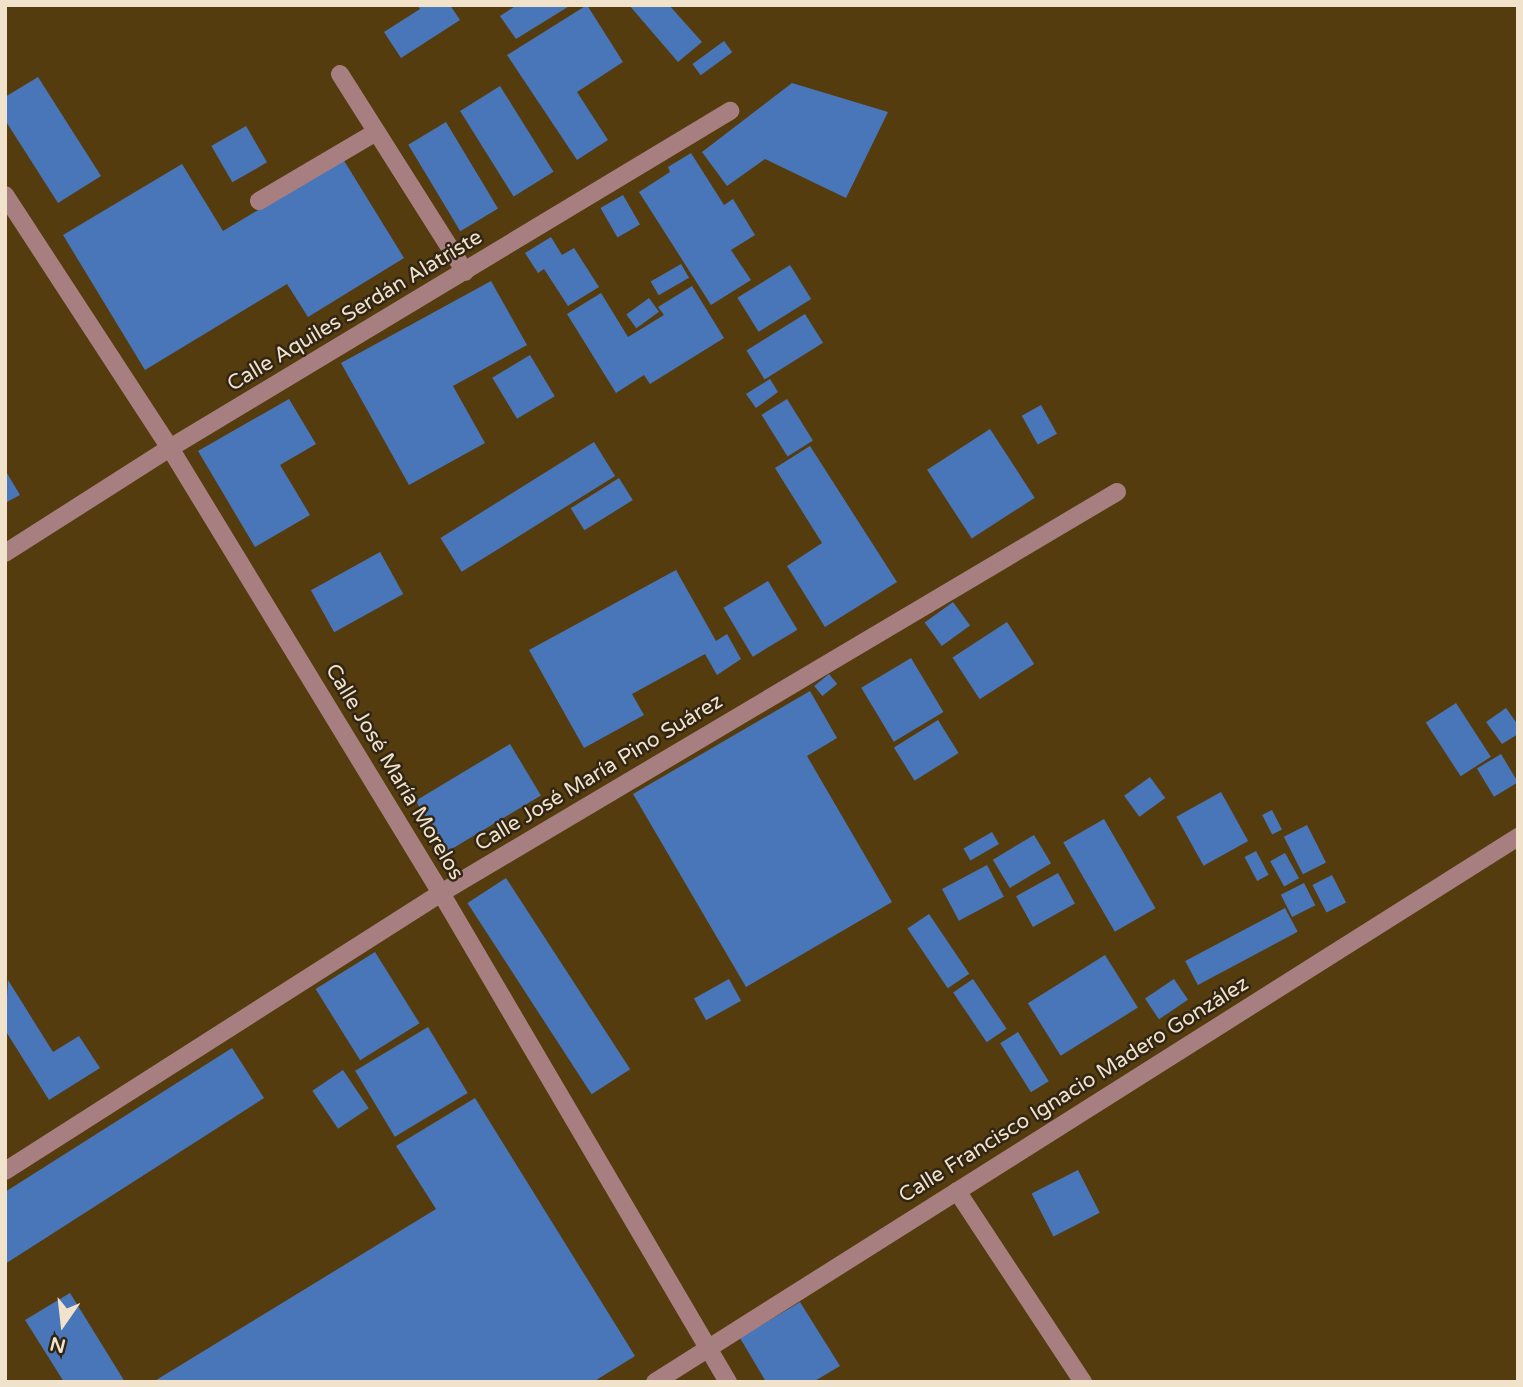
<!DOCTYPE html>
<meta charset="utf-8">
<style>
body{margin:0}
#map{position:relative;width:1523px;height:1387px;overflow:hidden;background:#553c0f;font-family:"Varela Round",sans-serif}
div>[style]{position:absolute}
.building>*{inset:0;background:#4976b8;transform-origin:0 0}
.minor>*{height:18px;margin:-9px;padding:0 9px;transform-origin:9px;border-radius:9px;background:#a87f80}
span{translate:-50% -50%;white-space:nowrap;text-align:center;line-height:1.15;-webkit-text-stroke:5px #312514;paint-order:stroke}
.street-label{font-size:21px;color:#f1e2cb}
.frame{position:absolute;inset:0;border:7px solid #f1e2cb;pointer-events:none}
.north{position:absolute;left:28px;top:1289px;width:70px;height:70px;-webkit-text-stroke:5px #312514;paint-order:stroke;rotate:194deg;font-size:19px;font-weight:700;line-height:28px;text-align:center;color:#f1e2cb}
.north::after{content:'';display:block;margin:auto;width:24px;height:32px;background:#f1e2cb;clip-path:polygon(50% 0,100% 100%,50% 72%,0 100%)}
</style>
<div id="map">
<div class="building">
<i style="clip-path:polygon(417px 5px,450px 5px,460px 20px,401px 58px,384px 32px,420px 9px)"></i>
<i style="clip-path:polygon(517px 5px,571px 5px,516px 39px,500px 16px)"></i>
<i style="clip-path:polygon(587px 5px,623px 62px,577px 92px,608px 140px,577px 160px,507px 55px)"></i>
<i style="clip-path:polygon(629px 5px,669px 5px,702px 42px,678px 62px)"></i>
<i style="left:724px;top:41px;width:14px;height:39px;rotate:54deg"></i>
<i style="clip-path:polygon(38px 77px,101px 176px,58px 203px,5px 120px,5px 97px)"></i>
<i style="clip-path:polygon(792px 83px,888px 112px,846px 198px,765px 159px,727px 186px,702px 152px)"></i>
<i style="left:500px;top:86px;width:101px;height:47px;rotate:58deg"></i>
<i style="left:446px;top:122px;width:101px;height:44px;rotate:59deg"></i>
<i style="left:246px;top:126px;width:42px;height:40px;rotate:60deg"></i>
<i style="clip-path:polygon(691px 153px,724px 205px,733px 199px,755px 235px,731px 250px,751px 280px,711px 305px,639px 192px,670px 172px,668px 167px)"></i>
<i style="clip-path:polygon(343px 159px,404px 258px,308px 317px,287px 284px,145px 370px,63px 235px,182px 164px,223px 231px)"></i>
<i style="left:623px;top:195px;width:34px;height:26px;rotate:60deg"></i>
<i style="clip-path:polygon(551px 237px,562px 255px,574px 248px,599px 287px,568px 306px,544px 269px,538px 273px,525px 253px)"></i>
<i style="left:681px;top:264px;width:16px;height:35px;rotate:60deg"></i>
<i style="left:790px;top:265px;width:40px;height:62px;rotate:58deg"></i>
<i style="clip-path:polygon(491px 281px,527px 345px,453px 386px,485px 443px,409px 485px,341px 363px)"></i>
<i style="clip-path:polygon(692px 286px,724px 338px,650px 384px,644px 375px,616px 393px,567px 314px,601px 293px,628px 337px,664px 315px,658px 307px)"></i>
<i style="left:649px;top:298px;width:17px;height:28px;rotate:54deg"></i>
<i style="left:805px;top:314px;width:34px;height:69px;rotate:58deg"></i>
<i style="left:530px;top:355px;width:48px;height:44px;rotate:59deg"></i>
<i style="clip-path:polygon(770px 379px,778px 392px,756px 408px,746px 394px)"></i>
<i style="clip-path:polygon(289px 399px,316px 444px,280px 465px,310px 515px,255px 547px,198px 451px)"></i>
<i style="left:787px;top:399px;width:49px;height:30px;rotate:58deg"></i>
<i style="left:1041px;top:405px;width:33px;height:22px;rotate:61deg"></i>
<i style="left:990px;top:429px;width:82px;height:75px;rotate:57deg"></i>
<i style="left:594px;top:442px;width:40px;height:181px;rotate:58deg"></i>
<i style="clip-path:polygon(810px 446px,897px 582px,825px 627px,787px 566px,822px 543px,775px 468px)"></i>
<i style="clip-path:polygon(5px 470px,20px 495px,5px 503px)"></i>
<i style="left:619px;top:478px;width:26px;height:57px;rotate:58deg"></i>
<i style="left:380px;top:552px;width:48px;height:79px;rotate:61deg"></i>
<i style="clip-path:polygon(676px 570px,716px 641px,727px 634px,741px 659px,717px 675px,705px 654px,632px 694px,644px 715px,584px 748px,529px 650px)"></i>
<i style="left:768px;top:581px;width:57px;height:52px;rotate:59deg"></i>
<i style="left:953px;top:602px;width:29px;height:35px;rotate:54deg"></i>
<i style="left:1007px;top:622px;width:50px;height:65px;rotate:57deg"></i>
<i style="left:911px;top:658px;width:63px;height:58px;rotate:59deg"></i>
<i style="left:829px;top:674px;width:13px;height:19px;rotate:51deg"></i>
<i style="clip-path:polygon(810px 691px,837px 738px,807px 756px,892px 902px,746px 987px,633px 794px)"></i>
<i style="left:1456px;top:703px;width:64px;height:36px;rotate:57deg"></i>
<i style="clip-path:polygon(1506px 708px,1518px 725px,1518px 734px,1502px 744px,1486px 722px)"></i>
<i style="left:938px;top:720px;width:39px;height:52px;rotate:58deg"></i>
<i style="left:510px;top:744px;width:60px;height:110px;rotate:59deg"></i>
<i style="left:1501px;top:754px;width:33px;height:28px;rotate:59deg"></i>
<i style="left:1150px;top:777px;width:26px;height:32px;rotate:54deg"></i>
<i style="left:1221px;top:792px;width:56px;height:51px;rotate:61deg"></i>
<i style="left:1272px;top:810px;width:22px;height:11px;rotate:63deg"></i>
<i style="left:1104px;top:819px;width:103px;height:47px;rotate:60deg"></i>
<i style="left:1307px;top:825px;width:42px;height:26px;rotate:63deg"></i>
<i style="left:992px;top:832px;width:14px;height:33px;rotate:60deg"></i>
<i style="left:1034px;top:835px;width:33px;height:48px;rotate:59deg"></i>
<i style="left:1256px;top:851px;width:27px;height:13px;rotate:62deg"></i>
<i style="left:1285px;top:853px;width:29px;height:17px;rotate:61deg"></i>
<i style="left:987px;top:865px;width:36px;height:51px;rotate:62deg"></i>
<i style="left:1058px;top:873px;width:35px;height:48px;rotate:61deg"></i>
<i style="left:1332px;top:875px;width:31px;height:22px;rotate:63deg"></i>
<i style="left:506px;top:878px;width:228px;height:46px;rotate:57deg"></i>
<i style="left:1304px;top:883px;width:25px;height:26px;rotate:63deg"></i>
<i style="left:1285px;top:908px;width:27px;height:113px;rotate:62deg"></i>
<i style="left:929px;top:914px;width:72px;height:26px;rotate:56deg"></i>
<i style="left:375px;top:952px;width:84px;height:70px;rotate:58deg"></i>
<i style="left:1105px;top:955px;width:62px;height:91px;rotate:58deg"></i>
<i style="left:729px;top:979px;width:25px;height:40px;rotate:61deg"></i>
<i style="left:973px;top:979px;width:60px;height:24px;rotate:56deg"></i>
<i style="left:1174px;top:979px;width:25px;height:35px;rotate:56deg"></i>
<i style="clip-path:polygon(8px 980px,53px 1052px,79px 1036px,100px 1068px,49px 1100px,5px 1030px)"></i>
<i style="left:428px;top:1027px;width:77px;height:85px;rotate:59deg"></i>
<i style="left:1018px;top:1032px;width:58px;height:21px;rotate:58deg"></i>
<i style="clip-path:polygon(232px 1048px,264px 1098px,5px 1264px,5px 1192px)"></i>
<i style="left:343px;top:1070px;width:46px;height:37px;rotate:56deg"></i>
<i style="clip-path:polygon(475px 1098px,635px 1356px,593px 1382px,153px 1382px,436px 1209px,396px 1146px)"></i>
<i style="left:1078px;top:1170px;width:48px;height:52px;rotate:63deg"></i>
<i style="clip-path:polygon(70px 1293px,125px 1382px,64px 1382px,25px 1320px)"></i>
<i style="clip-path:polygon(800px 1302px,840px 1366px,813px 1382px,766px 1382px,740px 1338px)"></i>
</div>
<div class="minor">
<i style="left:340px;top:74px;width:234px;rotate:57.7deg"></i>
<i style="left:5px;top:195px;width:302px;rotate:56.9deg"></i>
<i style="left:170px;top:448px;width:521px;rotate:58.66deg"></i>
<i style="left:441px;top:893px;width:567px;rotate:59.59deg"></i>
<i style="left:259px;top:201px;width:136px;rotate:-30.5deg"></i>
<i style="left:5px;top:553px;width:196px;rotate:-32.5deg"></i>
<i style="left:170px;top:448px;width:654px;rotate:-31.04deg"></i>
<i style="left:5px;top:1171px;width:517px;rotate:-32.52deg"></i>
<i style="left:441px;top:893px;width:786px;rotate:-30.68deg"></i>
<i style="left:957px;top:1191px;width:229px;rotate:56.6deg"></i>
<i style="left:655px;top:1382px;width:1021px;rotate:-32.27deg"></i>
</div>
<div class="street-label">
<span style="left:355px;top:311px;rotate:-31deg">Calle Aquiles Serdán Alatriste</span>
<span style="left:394px;top:772px;rotate:59deg">Calle José María Morelos</span>
<span style="left:599px;top:773px;rotate:-31deg">Calle José María Pino Suárez</span>
<span style="left:1074px;top:1090px;rotate:-32deg">Calle Francisco Ignacio Madero González</span>
</div>
<div class="frame"></div>
<div class="north">N</div>
</div>
